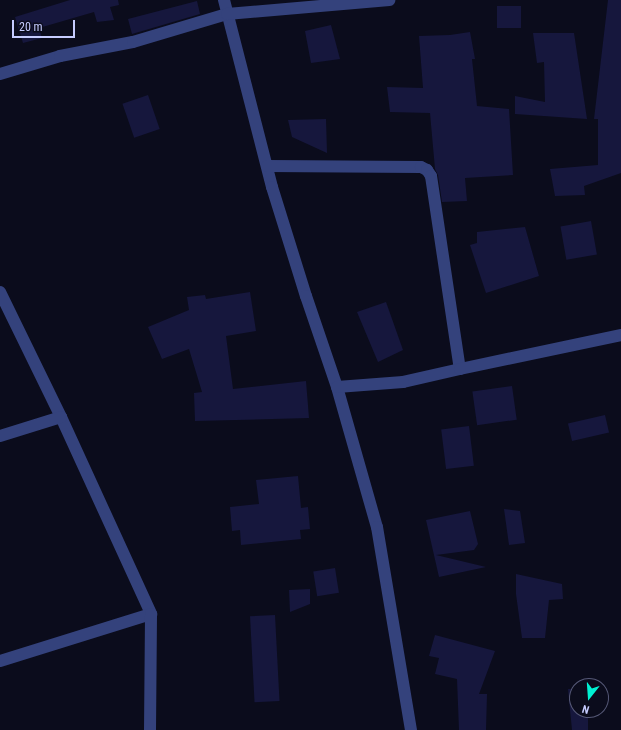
<!DOCTYPE html>
<style>
body{margin:0}
#map{position:relative;width:621px;height:730px;overflow:hidden;background:#0b0c1c;font-family:"Roboto Condensed",sans-serif}
div>[style]{position:absolute}
.building>*{inset:0;background:#16173d;transform-origin:0 0}
.minor>*{height:12px;margin:-6px;padding:0 6px;transform-origin:6px;border-radius:6px;background:#34427c}
span{translate:-50% -50%;white-space:nowrap;text-align:center;line-height:1.15;-webkit-text-stroke:3.5px #0b0c1c;paint-order:stroke}
.north{position:absolute;left:569px;top:678px;width:40px;height:40px;box-sizing:border-box;background:#0b0c1c;border:1px solid #565977;border-radius:50%;rotate:197deg;font-size:11px;font-weight:700;line-height:16px;text-align:center;color:#c6ccff}
.north::after{content:'';display:block;margin:auto;width:14px;height:18px;background:#00f1d2;clip-path:polygon(50% 0,100% 100%,50% 72%,0 100%)}
.scale{position:absolute;left:12px;top:20px;width:63px;height:18px;box-sizing:border-box;border:2px solid #c6ccff;border-top:0;padding-left:5px;font-size:12px;line-height:14px;white-space:nowrap;color:#c6ccff;-webkit-text-stroke:3px #0b0c1c;paint-order:stroke}
</style>
<div id="map">
<div class="building">
<i style="clip-path:polygon(70px 0,118px 0,119px 5px,110px 7px,114px 20px,97px 22px,94px 12px,39px 28px,42px 38px,23px 43px,15px 17px)"></i>
<i style="clip-path:polygon(608px 0,621px 0,621px 173px,584px 186px,585px 195px,555px 196px,550px 169px,598px 165px,598px 119px,594px 119px)"></i>
<i style="clip-path:polygon(197px 1px,200px 14px,132px 34px,128px 19px)"></i>
<i style="left:497px;top:6px;width:24px;height:22px"></i>
<i style="clip-path:polygon(331px 25px,340px 59px,311px 63px,305px 31px)"></i>
<i style="clip-path:polygon(470px 32px,475px 59px,472px 59px,477px 106px,509px 109px,513px 175px,465px 178px,467px 201px,442px 202px,438px 175px,435px 169px,430px 113px,390px 112px,387px 87px,423px 88px,419px 36px,450px 35px)"></i>
<i style="clip-path:polygon(533px 33px,574px 33px,587px 119px,515px 114px,515px 96px,545px 102px,544px 62px,537px 63px)"></i>
<i style="left:148px;top:95px;width:36px;height:27px;rotate:71deg"></i>
<i style="clip-path:polygon(326px 119px,327px 153px,292px 137px,288px 120px)"></i>
<i style="left:591px;top:221px;width:34px;height:31px;rotate:80deg"></i>
<i style="clip-path:polygon(525px 227px,539px 276px,486px 293px,470px 245px,477px 243px,477px 232px)"></i>
<i style="clip-path:polygon(250px 292px,256px 331px,226px 336px,233px 389px,306px 381px,309px 418px,195px 421px,194px 393px,202px 392px,189px 349px,162px 359px,148px 327px,189px 310px,187px 297px,205px 295px,206px 299px)"></i>
<i style="clip-path:polygon(386px 302px,403px 350px,378px 362px,357px 312px)"></i>
<i style="left:512px;top:386px;width:34px;height:40px;rotate:82deg"></i>
<i style="left:605px;top:415px;width:18px;height:38px;rotate:77deg"></i>
<i style="left:469px;top:426px;width:40px;height:28px;rotate:83deg"></i>
<i style="clip-path:polygon(298px 476px,301px 508px,308px 507px,310px 529px,300px 530px,301px 539px,241px 545px,240px 530px,232px 531px,230px 507px,259px 504px,256px 480px)"></i>
<i style="clip-path:polygon(504px 509px,520px 511px,525px 543px,509px 545px)"></i>
<i style="clip-path:polygon(470px 511px,478px 544px,474px 550px,436px 555px,486px 567px,439px 577px,426px 520px)"></i>
<i style="left:335px;top:568px;width:25px;height:22px;rotate:81deg"></i>
<i style="clip-path:polygon(516px 574px,562px 584px,563px 599px,549px 600px,545px 638px,522px 638px,516px 594px)"></i>
<i style="clip-path:polygon(310px 589px,310px 604px,290px 612px,289px 590px)"></i>
<i style="left:275px;top:615px;width:86px;height:25px;rotate:87deg"></i>
<i style="clip-path:polygon(435px 635px,495px 651px,479px 694px,487px 694px,486px 730px,459px 730px,457px 679px,435px 674px,439px 658px,429px 656px)"></i>
<i style="clip-path:polygon(568px 689px,577px 689px,577px 710px,588px 710px,588px 730px,572px 730px)"></i>
</div>
<div class="minor">
<i style="left:224px;top:0;width:193px;rotate:75.6deg"></i>
<i style="left:272px;top:187px;width:114px;rotate:72.7deg"></i>
<i style="left:306px;top:296px;width:96px;rotate:71.2deg"></i>
<i style="left:337px;top:387px;width:146px;rotate:74.1deg"></i>
<i style="left:377px;top:527px;width:206px;rotate:80.5deg"></i>
<i style="left:0;top:74px;width:63px;rotate:-16.7deg"></i>
<i style="left:60px;top:56px;width:74px;rotate:-10.9deg"></i>
<i style="left:133px;top:42px;width:98px;rotate:-16.6deg"></i>
<i style="left:227px;top:14px;width:163px;rotate:-4.9deg"></i>
<i style="left:267px;top:166px;width:154px;rotate:0.4deg"></i>
<i style="left:421px;top:167px;width:7px;rotate:27deg"></i>
<i style="left:427px;top:170px;width:7px;rotate:56deg"></i>
<i style="left:431px;top:176px;width:195px;rotate:81.5deg"></i>
<i style="left:460px;top:369px;width:58px;rotate:167.2deg"></i>
<i style="left:403px;top:382px;width:66px;rotate:175.7deg"></i>
<i style="left:0;top:292px;width:139px;rotate:64deg"></i>
<i style="left:61px;top:417px;width:217px;rotate:65.4deg"></i>
<i style="left:151px;top:614px;width:158px;rotate:162.7deg"></i>
<i style="left:460px;top:369px;width:165px;rotate:-11.9deg"></i>
<i style="left:0;top:436px;width:64px;rotate:-17.3deg"></i>
<i style="left:150px;top:730px;width:116px;rotate:-89.5deg"></i>
</div>
<div class="north">N</div>
<div class="scale">20 m</div>
</div>
